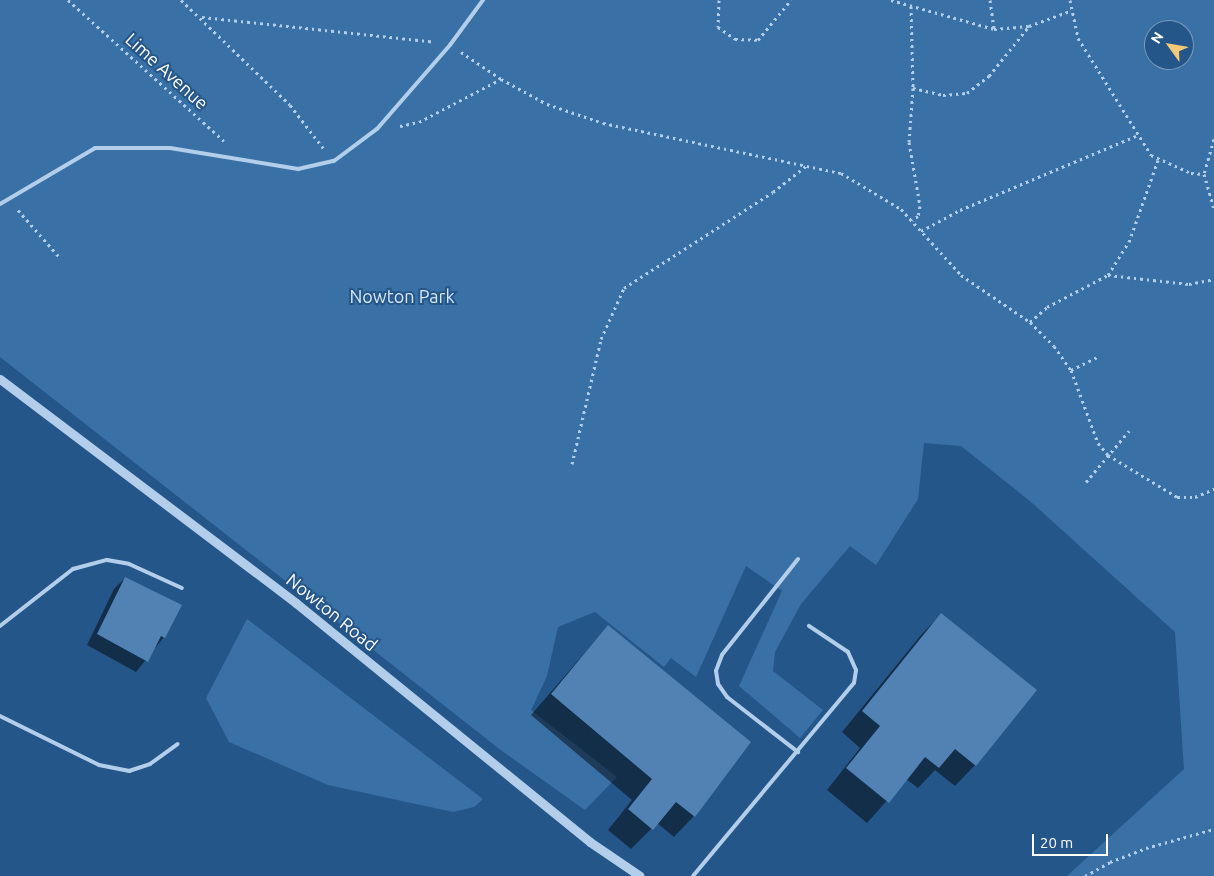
<!DOCTYPE html>
<style>
body{margin:0}
#map{position:relative;width:1214px;height:876px;overflow:hidden;background:#25568a;font-family:Ubuntu,sans-serif}
div>[style]{position:absolute}
.green>*{inset:0;background:#3971a7}
.shadow>*{inset:0;background:#0007}
.building>*{inset:0;background:#5182b3}
.path>*{height:3px;margin-top:-1.5px;transform-origin:0;background:repeating-linear-gradient(90deg,#b2ceea 0 2.5px,transparent 0 6.5px)}
.service>*{height:4px;margin:-2px;padding:0 2px;transform-origin:2px;border-radius:2px;background:#b2ceea}
.tertiary>*{height:9px;margin:-4.5px;padding:0 4.5px;transform-origin:4.5px;border-radius:4.5px;background:#b2ceea}
span{translate:-50% -50%;white-space:nowrap;text-align:center;line-height:1.15;-webkit-text-stroke:4px #25568a;paint-order:stroke}
.street-label{font-size:18px;color:#fff}
.park-label{font-size:18px;color:#d6e7f8}
.north{position:absolute;left:1144px;top:20px;width:50px;height:50px;box-sizing:border-box;background:#25568a;border:1px solid #7c9ab9;border-radius:50%;rotate:302deg;font-size:14px;font-weight:700;line-height:20px;text-align:center;color:#fff}
.north::after{content:'';display:block;margin:auto;width:18px;height:22px;background:#f4c976;clip-path:polygon(50% 0,100% 100%,50% 72%,0 100%)}
.scale{position:absolute;left:1032px;top:834px;width:76px;height:22px;box-sizing:border-box;border:2px solid #fff;border-top:0;padding-left:6px;font-size:15px;line-height:18px;white-space:nowrap;color:#fff;-webkit-text-stroke:4px #25568a;paint-order:stroke}
</style>
<div id="map">
<div class="green">
<i style="clip-path:polygon(evenodd,0 0,1214px 0,1214px 876px,1067px 876px,1184px 769px,1175px 632px,1031px 502px,961px 446px,924px 443px,918px 499px,876px 565px,850px 546px,801px 604px,775px 652px,773px 671px,823px 710px,800px 738px,739px 686px,782px 591px,746px 566px,696px 677px,671px 658px,664px 667px,595px 612px,558px 627px,547px 676px,531px 710px,617px 777px,585px 810px,502px 751px,0 357px,0 0,1154px 30px,1184px 30px,1184px 60px,1154px 60px,1154px 30px)"></i>
<i style="clip-path:polygon(247px 619px,483px 799px,474px 807px,453px 812px,328px 785px,229px 742px,206px 698px)"></i>
</div>
<div class="shadow">
<i style="clip-path:polygon(125px 578px,164px 637px,136px 672px,87px 645px,114px 589px)"></i>
<i style="clip-path:polygon(941px 614px,975px 765px,955px 786px,935px 770px,918px 788px,906px 779px,867px 823px,827px 790px,860px 748px,842px 732px,921px 635px)"></i>
<i style="clip-path:polygon(608px 626px,694px 816px,674px 837px,657px 823px,631px 849px,608px 830px,632px 800px,531px 715px)"></i>
</div>
<div class="building">
<i style="clip-path:polygon(125px 577px,182px 605px,165px 638px,161px 636px,148px 662px,97px 634px)"></i>
<i style="clip-path:polygon(941px 613px,1037px 690px,976px 766px,955px 749px,939px 768px,925px 757px,889px 803px,846px 768px,880px 726px,862px 711px)"></i>
<i style="clip-path:polygon(608px 625px,751px 742px,695px 817px,676px 802px,653px 830px,628px 809px,652px 779px,551px 694px)"></i>
</div>
<div class="path">
<i style="left:68px;top:0;width:210px;rotate:42.1deg"></i>
<i style="left:181px;top:0;width:151px;rotate:43.9deg"></i>
<i style="left:290px;top:105px;width:56px;rotate:52.3deg"></i>
<i style="left:719px;top:0;width:27px;rotate:92deg"></i>
<i style="left:718px;top:27px;width:21px;rotate:35deg"></i>
<i style="left:735px;top:39px;width:23px;rotate:2deg"></i>
<i style="left:758px;top:40px;width:52px;rotate:-50.5deg"></i>
<i style="left:891px;top:0;width:107px;rotate:15.7deg"></i>
<i style="left:994px;top:29px;width:35px;rotate:-5deg"></i>
<i style="left:1029px;top:26px;width:44px;rotate:-20.1deg"></i>
<i style="left:990px;top:0;width:29px;rotate:82deg"></i>
<i style="left:1070px;top:0;width:39px;rotate:78deg"></i>
<i style="left:1078px;top:38px;width:138px;rotate:58deg"></i>
<i style="left:1151px;top:155px;width:44px;rotate:24.2deg"></i>
<i style="left:1191px;top:173px;width:13px;rotate:4deg"></i>
<i style="left:911px;top:6px;width:82px;rotate:88.6deg"></i>
<i style="left:913px;top:88px;width:54px;rotate:94.2deg"></i>
<i style="left:909px;top:142px;width:65px;rotate:80.2deg"></i>
<i style="left:920px;top:206px;width:10px;rotate:101deg"></i>
<i style="left:918px;top:216px;width:7px;rotate:146deg"></i>
<i style="left:202px;top:17px;width:234px;rotate:6.1deg"></i>
<i style="left:461px;top:52px;width:48px;rotate:34deg"></i>
<i style="left:501px;top:79px;width:52px;rotate:28.5deg"></i>
<i style="left:547px;top:104px;width:59px;rotate:18.7deg"></i>
<i style="left:603px;top:123px;width:243px;rotate:11.9deg"></i>
<i style="left:841px;top:173px;width:70px;rotate:31deg"></i>
<i style="left:901px;top:209px;width:89px;rotate:47.7deg"></i>
<i style="left:961px;top:275px;width:83px;rotate:34.3deg"></i>
<i style="left:1030px;top:322px;width:34px;rotate:45deg"></i>
<i style="left:1054px;top:346px;width:29px;rotate:55deg"></i>
<i style="left:1071px;top:370px;width:78px;rotate:69.7deg"></i>
<i style="left:1098px;top:443px;width:16px;rotate:50deg"></i>
<i style="left:1108px;top:455px;width:81px;rotate:31.3deg"></i>
<i style="left:1177px;top:497px;width:18px"></i>
<i style="left:1195px;top:497px;width:21px;rotate:-23deg"></i>
<i style="left:913px;top:88px;width:31px;rotate:13deg"></i>
<i style="left:943px;top:95px;width:24px;rotate:-5deg"></i>
<i style="left:967px;top:93px;width:28px;rotate:-38deg"></i>
<i style="left:989px;top:76px;width:64px;rotate:-51.3deg"></i>
<i style="left:400px;top:126px;width:19px;rotate:-12deg"></i>
<i style="left:419px;top:122px;width:93px;rotate:-27.7deg"></i>
<i style="left:1214px;top:139px;width:36px;rotate:106deg"></i>
<i style="left:1204px;top:174px;width:37px;rotate:74deg"></i>
<i style="left:18px;top:210px;width:65px;rotate:48.7deg"></i>
<i style="left:921px;top:231px;width:44px;rotate:-28.3deg"></i>
<i style="left:960px;top:210px;width:191px;rotate:-22.8deg"></i>
<i style="left:1108px;top:275px;width:39px;rotate:-58deg"></i>
<i style="left:1129px;top:242px;width:87px;rotate:-70.5deg"></i>
<i style="left:1030px;top:322px;width:23px;rotate:-41deg"></i>
<i style="left:1047px;top:307px;width:69px;rotate:-27.7deg"></i>
<i style="left:1108px;top:275px;width:81px;rotate:6.3deg"></i>
<i style="left:1189px;top:284px;width:25px;rotate:-11deg"></i>
<i style="left:1071px;top:370px;width:32px;rotate:-26deg"></i>
<i style="left:572px;top:464px;width:128px;rotate:-76.9deg"></i>
<i style="left:601px;top:339px;width:56px;rotate:-65.7deg"></i>
<i style="left:624px;top:288px;width:177px;rotate:-32.8deg"></i>
<i style="left:773px;top:192px;width:42px;rotate:-38.2deg"></i>
<i style="left:1086px;top:482px;width:67px;rotate:-49.9deg"></i>
<i style="left:1085px;top:876px;width:29px;rotate:-29deg"></i>
<i style="left:1110px;top:862px;width:39px;rotate:-21deg"></i>
<i style="left:1146px;top:848px;width:71px;rotate:-15.6deg"></i>
</div>
<div class="service">
<i style="left:0;top:204px;width:110px;rotate:-30.5deg"></i>
<i style="left:95px;top:148px;width:75px"></i>
<i style="left:170px;top:148px;width:130px;rotate:9.3deg"></i>
<i style="left:298px;top:169px;width:37px;rotate:-13deg"></i>
<i style="left:334px;top:161px;width:54px;rotate:-36.7deg"></i>
<i style="left:377px;top:129px;width:111px;rotate:-49deg"></i>
<i style="left:450px;top:45px;width:56px;rotate:-53.7deg"></i>
<i style="left:798px;top:559px;width:122px;rotate:128.4deg"></i>
<i style="left:722px;top:655px;width:17px;rotate:111deg"></i>
<i style="left:716px;top:671px;width:13px;rotate:81deg"></i>
<i style="left:718px;top:684px;width:16px;rotate:55deg"></i>
<i style="left:727px;top:697px;width:90px;rotate:37.8deg"></i>
<i style="left:0;top:626px;width:93px;rotate:-38deg"></i>
<i style="left:73px;top:569px;width:35px;rotate:-15deg"></i>
<i style="left:107px;top:560px;width:22px;rotate:10deg"></i>
<i style="left:129px;top:564px;width:58px;rotate:24.4deg"></i>
<i style="left:0;top:716px;width:110px;rotate:26.3deg"></i>
<i style="left:99px;top:765px;width:31px;rotate:11deg"></i>
<i style="left:129px;top:771px;width:22px;rotate:-18deg"></i>
<i style="left:150px;top:764px;width:34px;rotate:-36deg"></i>
<i style="left:693px;top:876px;width:251px;rotate:-50.2deg"></i>
<i style="left:854px;top:683px;width:13px;rotate:-81deg"></i>
<i style="left:856px;top:670px;width:20px;rotate:-114deg"></i>
<i style="left:848px;top:652px;width:47px;rotate:-146.3deg"></i>
</div>
<div class="tertiary">
<i style="left:0;top:379px;width:371px;rotate:37.1deg"></i>
<i style="left:296px;top:603px;width:379px;rotate:39.1deg"></i>
<i style="left:590px;top:842px;width:60px;rotate:34.2deg"></i>
</div>
<div class="street-label">
<span style="left:167px;top:71px;rotate:42deg">Lime Avenue</span>
<span style="left:332px;top:612px;rotate:39deg">Nowton Road</span>
</div>
<div class="park-label">
<span style="left:402px;top:296px">Nowton Park</span>
</div>
<div class="north">N</div>
<div class="scale">20 m</div>
</div>
